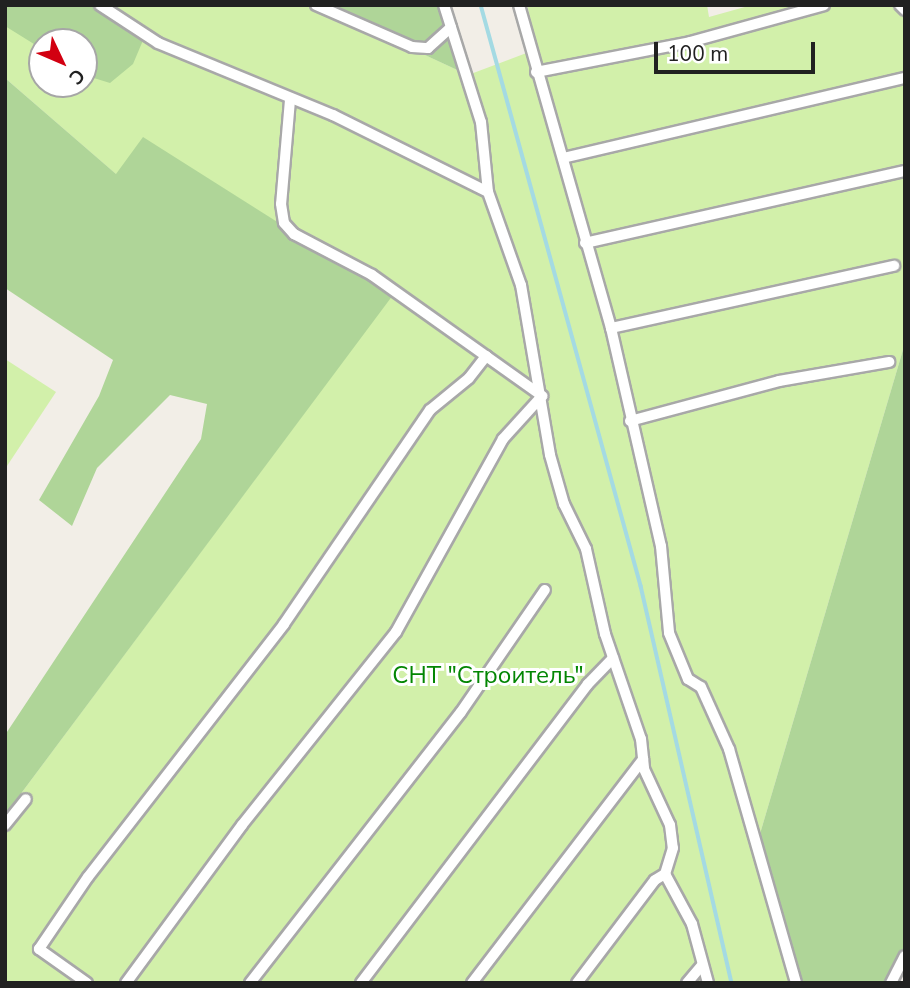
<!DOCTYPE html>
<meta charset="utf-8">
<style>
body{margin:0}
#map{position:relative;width:910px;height:988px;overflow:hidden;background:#f2eee7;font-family:"Nunito Sans",sans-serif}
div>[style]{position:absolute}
.grass>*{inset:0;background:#d2f0aa}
.forest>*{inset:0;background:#afd598}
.stream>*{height:3.5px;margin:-1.75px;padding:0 1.75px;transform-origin:1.75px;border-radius:1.75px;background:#a4dae3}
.roads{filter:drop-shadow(2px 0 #a8a8a8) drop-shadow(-2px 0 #a8a8a8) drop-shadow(0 2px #a8a8a8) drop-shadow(0 -2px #a8a8a8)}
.minor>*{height:10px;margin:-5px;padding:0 5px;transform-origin:5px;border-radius:5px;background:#fff}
span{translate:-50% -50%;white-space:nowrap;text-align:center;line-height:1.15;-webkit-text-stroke:6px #fff;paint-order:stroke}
.park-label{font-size:24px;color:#038603}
.frame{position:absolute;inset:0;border:7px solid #212121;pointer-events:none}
.north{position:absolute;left:28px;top:28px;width:70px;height:70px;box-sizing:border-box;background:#fff;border:2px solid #a6a6a6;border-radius:50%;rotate:134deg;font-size:19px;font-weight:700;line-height:28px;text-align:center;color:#212121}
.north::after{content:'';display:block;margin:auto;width:24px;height:32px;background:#d20011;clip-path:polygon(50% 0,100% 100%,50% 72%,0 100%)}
.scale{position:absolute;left:654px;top:42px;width:161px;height:32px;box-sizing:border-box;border:4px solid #212121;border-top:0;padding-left:9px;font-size:21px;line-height:24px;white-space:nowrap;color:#212121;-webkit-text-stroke:5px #fff;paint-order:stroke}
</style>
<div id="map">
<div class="grass">
<i style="clip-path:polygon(evenodd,5px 5px,318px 5px,468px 75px,537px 49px,527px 5px,707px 5px,709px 17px,752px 5px,905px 5px,905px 343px,757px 844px,795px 983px,5px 983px,5px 815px,392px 295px,143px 138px,117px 175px,5px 78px,5px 5px,42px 42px,84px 42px,84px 84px,42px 84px,42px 42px)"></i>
<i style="clip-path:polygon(5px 359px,56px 392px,5px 469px)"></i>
</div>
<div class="forest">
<i style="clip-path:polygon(5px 5px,101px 5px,144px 38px,133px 64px,110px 83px,84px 75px,84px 42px,42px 42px,42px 49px,5px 26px)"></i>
<i style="clip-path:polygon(316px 5px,445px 5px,468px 75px,341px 16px)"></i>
<i style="clip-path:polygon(5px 78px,116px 174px,143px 137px,393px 295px,5px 815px,5px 735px,201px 439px,207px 404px,170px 395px,97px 468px,72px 526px,39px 500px,99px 396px,113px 360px,5px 288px)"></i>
<i style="clip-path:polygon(905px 343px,905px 962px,893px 983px,795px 983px,757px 844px)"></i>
</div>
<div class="stream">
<i style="left:481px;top:5px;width:603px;rotate:74.6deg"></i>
<i style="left:641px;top:586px;width:407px;rotate:77.1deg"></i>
</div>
<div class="roads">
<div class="minor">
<i style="left:100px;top:5px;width:69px;rotate:33.2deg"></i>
<i style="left:158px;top:43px;width:189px;rotate:22.4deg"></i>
<i style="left:333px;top:115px;width:173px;rotate:26.4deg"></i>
<i style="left:316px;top:5px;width:105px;rotate:23.6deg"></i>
<i style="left:412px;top:47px;width:16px;rotate:4deg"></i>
<i style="left:428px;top:48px;width:31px;rotate:-42deg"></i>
<i style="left:444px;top:5px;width:123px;rotate:72.5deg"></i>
<i style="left:481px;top:122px;width:70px;rotate:84.3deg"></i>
<i style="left:488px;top:192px;width:99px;rotate:70.5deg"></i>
<i style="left:521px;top:285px;width:172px;rotate:80.3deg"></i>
<i style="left:550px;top:455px;width:51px;rotate:74.1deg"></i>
<i style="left:564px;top:504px;width:50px;rotate:63.9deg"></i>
<i style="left:586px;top:549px;width:87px;rotate:77.4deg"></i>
<i style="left:605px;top:634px;width:111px;rotate:71.1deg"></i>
<i style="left:641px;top:739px;width:30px;rotate:84deg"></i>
<i style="left:644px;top:769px;width:62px;rotate:65.1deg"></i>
<i style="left:670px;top:825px;width:23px;rotate:83deg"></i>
<i style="left:673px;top:848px;width:27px;rotate:107deg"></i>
<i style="left:665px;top:874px;width:57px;rotate:61.6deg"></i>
<i style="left:692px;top:924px;width:61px;rotate:74.8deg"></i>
<i style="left:519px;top:5px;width:336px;rotate:74.1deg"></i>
<i style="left:611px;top:328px;width:224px;rotate:77.1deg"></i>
<i style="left:661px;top:546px;width:87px;rotate:84.7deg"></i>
<i style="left:669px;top:633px;width:50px;rotate:67.6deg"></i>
<i style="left:688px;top:679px;width:15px;rotate:32deg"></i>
<i style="left:701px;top:687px;width:68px;rotate:65.7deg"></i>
<i style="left:729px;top:749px;width:243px;rotate:74deg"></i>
<i style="left:900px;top:5px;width:7px;rotate:45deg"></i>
<i style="left:536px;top:72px;width:157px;rotate:-11deg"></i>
<i style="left:690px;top:42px;width:139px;rotate:-15.4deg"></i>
<i style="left:290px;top:100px;width:104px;rotate:94.9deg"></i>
<i style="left:281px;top:204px;width:19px;rotate:81deg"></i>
<i style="left:284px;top:223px;width:15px;rotate:48deg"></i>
<i style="left:294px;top:234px;width:88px;rotate:27.7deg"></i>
<i style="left:372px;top:275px;width:209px;rotate:35.4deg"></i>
<i style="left:563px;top:158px;width:351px;rotate:-13.2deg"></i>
<i style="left:585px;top:243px;width:328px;rotate:-12.7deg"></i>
<i style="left:611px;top:328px;width:290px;rotate:-12.4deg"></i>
<i style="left:630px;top:421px;width:154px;rotate:-15deg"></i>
<i style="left:779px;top:381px;width:112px;rotate:-9.8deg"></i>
<i style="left:5px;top:825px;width:33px;rotate:-51deg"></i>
<i style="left:87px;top:983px;width:59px;rotate:-144.7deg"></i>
<i style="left:39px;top:949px;width:87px;rotate:-55.8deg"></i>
<i style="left:88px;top:877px;width:320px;rotate:-52.2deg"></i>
<i style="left:284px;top:624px;width:259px;rotate:-55.7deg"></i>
<i style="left:430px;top:410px;width:50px;rotate:-39.4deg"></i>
<i style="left:469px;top:378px;width:28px;rotate:-52deg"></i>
<i style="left:126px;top:983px;width:196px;rotate:-53.7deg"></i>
<i style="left:242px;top:825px;width:247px;rotate:-51.4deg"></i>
<i style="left:396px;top:632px;width:221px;rotate:-61deg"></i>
<i style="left:503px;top:439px;width:58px;rotate:-47.8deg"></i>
<i style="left:250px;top:983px;width:343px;rotate:-52.1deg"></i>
<i style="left:461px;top:712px;width:148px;rotate:-55.5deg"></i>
<i style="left:361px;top:983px;width:375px;rotate:-52.8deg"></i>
<i style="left:588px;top:684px;width:36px;rotate:-46deg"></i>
<i style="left:472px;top:983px;width:282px;rotate:-52.6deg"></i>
<i style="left:577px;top:983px;width:129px;rotate:-52.9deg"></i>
<i style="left:655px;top:880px;width:12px;rotate:-31deg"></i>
<i style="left:687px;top:983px;width:23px;rotate:-50deg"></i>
<i style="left:891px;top:983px;width:30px;rotate:-63deg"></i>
</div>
</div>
<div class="park-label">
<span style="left:488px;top:676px">СНТ "Строитель"</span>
</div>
<div class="frame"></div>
<div class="north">С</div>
<div class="scale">100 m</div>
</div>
